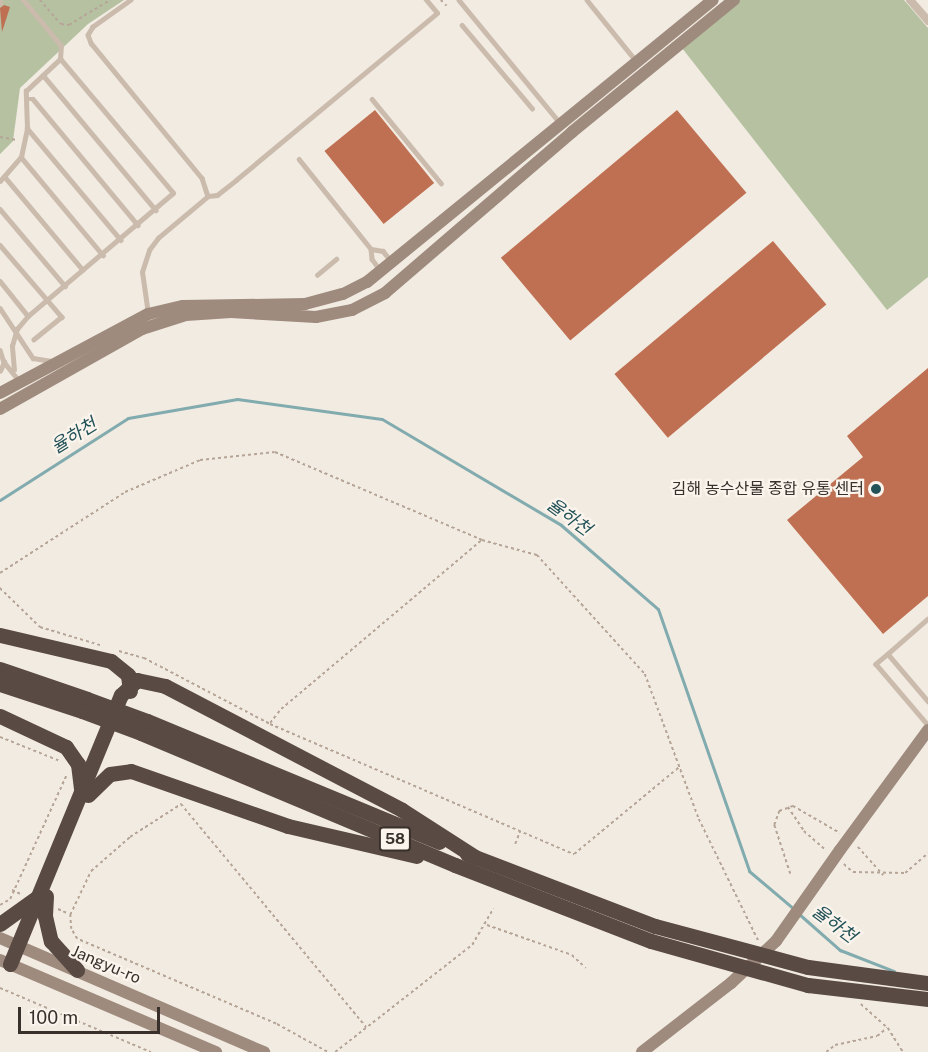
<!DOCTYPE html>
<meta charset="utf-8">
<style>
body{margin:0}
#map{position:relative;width:928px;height:1052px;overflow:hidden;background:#f2ebe1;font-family:"Public Sans","Noto Sans KR",sans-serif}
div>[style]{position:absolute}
.green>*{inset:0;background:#b5c1a1}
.stream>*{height:3px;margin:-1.5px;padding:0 1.5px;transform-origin:1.5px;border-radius:1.5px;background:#81abae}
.building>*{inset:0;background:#bf7052;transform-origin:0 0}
.path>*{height:1.5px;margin-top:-0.75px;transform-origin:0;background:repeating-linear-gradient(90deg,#b6a597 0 3px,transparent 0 6px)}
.lane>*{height:4.5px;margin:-2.25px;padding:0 2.25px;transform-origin:2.25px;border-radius:2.25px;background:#cabbad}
.street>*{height:8px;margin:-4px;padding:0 4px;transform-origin:4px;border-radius:4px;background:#cabbad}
.secondary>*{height:12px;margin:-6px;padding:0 6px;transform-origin:6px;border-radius:6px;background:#9e8b7e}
.highway>*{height:15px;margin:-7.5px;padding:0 7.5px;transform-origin:7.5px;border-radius:7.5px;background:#594a43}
.secondary-bridge>*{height:12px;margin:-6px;padding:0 6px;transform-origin:6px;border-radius:6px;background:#9e8b7e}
.highway-bridge>*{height:15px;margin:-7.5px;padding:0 7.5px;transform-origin:7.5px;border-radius:7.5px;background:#594a43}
.dots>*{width:16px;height:16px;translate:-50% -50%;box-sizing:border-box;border:3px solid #faf4ed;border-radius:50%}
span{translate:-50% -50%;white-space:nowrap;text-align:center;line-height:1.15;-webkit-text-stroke:4.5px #faf4ed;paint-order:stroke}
.shield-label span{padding:2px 4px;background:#faf4ed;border:2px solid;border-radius:4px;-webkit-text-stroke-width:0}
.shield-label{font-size:15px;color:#39302b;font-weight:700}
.poi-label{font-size:16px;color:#39302b}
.right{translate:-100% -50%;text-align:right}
.street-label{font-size:16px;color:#39302b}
.water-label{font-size:18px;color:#235358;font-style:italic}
.scale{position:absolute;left:18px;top:1007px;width:142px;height:27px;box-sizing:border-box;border:3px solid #39302b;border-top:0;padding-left:8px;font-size:18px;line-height:21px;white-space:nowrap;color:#39302b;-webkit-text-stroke:4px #faf4ed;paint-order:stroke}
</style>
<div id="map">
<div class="green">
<i style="clip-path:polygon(0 0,124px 0,88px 24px,20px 88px,13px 141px,0 154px)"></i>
<i style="clip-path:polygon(740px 0,904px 0,928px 28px,928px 277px,887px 310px,682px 48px)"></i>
</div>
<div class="stream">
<i style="left:0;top:500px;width:152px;rotate:-32.6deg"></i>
<i style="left:128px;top:418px;width:111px;rotate:-9.9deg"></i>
<i style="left:237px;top:399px;width:146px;rotate:7.9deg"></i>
<i style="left:382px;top:419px;width:208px;rotate:30.6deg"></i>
<i style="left:561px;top:525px;width:128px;rotate:40.9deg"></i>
<i style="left:658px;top:609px;width:277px;rotate:70.8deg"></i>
<i style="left:749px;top:871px;width:59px;rotate:40.2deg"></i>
<i style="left:799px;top:914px;width:55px;rotate:41.3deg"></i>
<i style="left:840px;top:950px;width:58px;rotate:21.3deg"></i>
</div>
<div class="building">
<i style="clip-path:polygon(4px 5px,10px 7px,2px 32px,0 8px)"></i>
<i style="left:375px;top:110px;width:94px;height:65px;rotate:51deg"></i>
<i style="left:677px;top:110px;width:108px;height:230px;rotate:50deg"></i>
<i style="left:773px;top:241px;width:83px;height:207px;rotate:50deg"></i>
<i style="clip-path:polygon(928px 368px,928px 596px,883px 634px,787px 520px,863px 457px,847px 436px)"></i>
</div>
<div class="path">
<i style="left:40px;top:0;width:32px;rotate:49deg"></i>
<i style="left:61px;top:24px;width:8px;rotate:7deg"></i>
<i style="left:69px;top:25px;width:48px;rotate:-31.4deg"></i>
<i style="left:441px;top:0;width:8px;rotate:45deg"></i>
<i style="left:0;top:137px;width:17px;rotate:10deg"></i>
<i style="left:0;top:573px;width:149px;rotate:-32.9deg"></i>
<i style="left:125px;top:492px;width:82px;rotate:-23.1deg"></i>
<i style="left:200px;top:460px;width:75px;rotate:-6.1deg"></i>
<i style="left:275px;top:452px;width:225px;rotate:23deg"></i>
<i style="left:482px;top:540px;width:57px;rotate:15.3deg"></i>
<i style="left:537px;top:555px;width:161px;rotate:47.8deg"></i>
<i style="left:645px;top:674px;width:155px;rotate:69.6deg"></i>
<i style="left:699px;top:819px;width:137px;rotate:64deg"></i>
<i style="left:0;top:588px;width:56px;rotate:44.3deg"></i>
<i style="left:40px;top:627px;width:63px;rotate:16.7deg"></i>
<i style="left:119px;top:651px;width:26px;rotate:16deg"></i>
<i style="left:144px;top:658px;width:142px;rotate:27.6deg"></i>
<i style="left:270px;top:724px;width:331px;rotate:23.2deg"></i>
<i style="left:574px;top:854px;width:136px;rotate:-39.6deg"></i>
<i style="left:270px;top:723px;width:18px;rotate:-52deg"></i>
<i style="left:281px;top:709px;width:263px;rotate:-40.1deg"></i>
<i style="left:0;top:737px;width:65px;rotate:21.8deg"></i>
<i style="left:788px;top:807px;width:29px;rotate:56deg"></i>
<i style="left:804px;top:831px;width:29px;rotate:41deg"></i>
<i style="left:515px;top:844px;width:14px;rotate:-69deg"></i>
<i style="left:858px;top:847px;width:38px;rotate:48deg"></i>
<i style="left:844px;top:864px;width:12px;rotate:42deg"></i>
<i style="left:853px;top:872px;width:52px;rotate:1.1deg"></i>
<i style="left:905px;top:873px;width:30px;rotate:-41deg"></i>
<i style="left:790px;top:874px;width:52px;rotate:-108.1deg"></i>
<i style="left:774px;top:825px;width:15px;rotate:-70deg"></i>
<i style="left:779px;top:811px;width:15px;rotate:-20deg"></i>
<i style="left:793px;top:806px;width:54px;rotate:29.9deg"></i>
<i style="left:12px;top:890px;width:10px;rotate:24deg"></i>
<i style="left:0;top:905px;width:12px;rotate:-31deg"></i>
<i style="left:10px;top:899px;width:135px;rotate:-65.5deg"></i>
<i style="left:58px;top:909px;width:12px;rotate:24deg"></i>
<i style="left:487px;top:925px;width:90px;rotate:19.4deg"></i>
<i style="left:572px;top:955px;width:19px;rotate:43deg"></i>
<i style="left:0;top:988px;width:164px;rotate:23deg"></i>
<i style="left:861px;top:1004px;width:36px;rotate:42deg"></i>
<i style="left:888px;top:1028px;width:28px;rotate:58deg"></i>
<i style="left:327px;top:1052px;width:58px;rotate:-151.2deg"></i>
<i style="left:276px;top:1024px;width:216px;rotate:-156.9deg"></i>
<i style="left:77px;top:939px;width:12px;rotate:-121deg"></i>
<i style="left:71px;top:929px;width:14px;rotate:-94deg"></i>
<i style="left:70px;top:915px;width:49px;rotate:-64.5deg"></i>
<i style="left:91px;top:871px;width:52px;rotate:-41.1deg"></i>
<i style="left:130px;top:837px;width:61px;rotate:-32.9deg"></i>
<i style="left:181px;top:804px;width:290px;rotate:50.3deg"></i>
<i style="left:335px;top:1052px;width:174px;rotate:-38deg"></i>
<i style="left:472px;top:945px;width:42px;rotate:-59.7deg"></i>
<i style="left:826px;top:1052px;width:11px;rotate:-38deg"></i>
<i style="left:835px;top:1045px;width:43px;rotate:-12.1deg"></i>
<i style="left:877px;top:1036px;width:13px;rotate:-39deg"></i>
</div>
<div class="lane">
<i style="left:131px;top:0;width:47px;rotate:144.6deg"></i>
<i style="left:93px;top:27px;width:9px;rotate:122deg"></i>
<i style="left:88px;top:35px;width:9px;rotate:69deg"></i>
<i style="left:91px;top:43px;width:175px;rotate:50.6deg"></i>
<i style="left:202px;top:178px;width:19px;rotate:72deg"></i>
<i style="left:459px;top:0;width:159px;rotate:50.6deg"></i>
<i style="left:587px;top:0;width:80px;rotate:51.1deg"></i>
<i style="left:0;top:4px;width:4px;rotate:-90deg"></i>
<i style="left:462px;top:25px;width:109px;rotate:49.9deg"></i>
<i style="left:43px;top:75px;width:176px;rotate:50.1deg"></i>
<i style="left:26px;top:99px;width:7px"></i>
<i style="left:33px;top:99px;width:164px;rotate:50.2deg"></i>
<i style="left:372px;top:99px;width:109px;rotate:50.6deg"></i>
<i style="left:27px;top:128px;width:146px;rotate:50deg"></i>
<i style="left:21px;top:157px;width:128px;rotate:50.1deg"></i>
<i style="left:299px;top:159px;width:115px;rotate:51.3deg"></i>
<i style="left:371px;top:249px;width:10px;rotate:84deg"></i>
<i style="left:372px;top:259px;width:14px;rotate:54deg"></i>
<i style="left:5px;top:177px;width:121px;rotate:50deg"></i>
<i style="left:0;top:181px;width:32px;rotate:-49deg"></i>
<i style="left:21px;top:157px;width:30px;rotate:-78deg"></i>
<i style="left:27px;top:128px;width:37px;rotate:-92deg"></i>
<i style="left:26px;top:91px;width:47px;rotate:-43.3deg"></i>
<i style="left:0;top:209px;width:101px;rotate:49.8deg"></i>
<i style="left:0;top:245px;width:95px;rotate:49.3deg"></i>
<i style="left:62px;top:317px;width:36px;rotate:141deg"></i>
<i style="left:371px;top:249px;width:12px;rotate:9deg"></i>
<i style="left:383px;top:251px;width:14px;rotate:51deg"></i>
<i style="left:317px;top:275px;width:25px;rotate:-40deg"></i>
<i style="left:0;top:281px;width:45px;rotate:51.3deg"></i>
<i style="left:0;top:308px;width:60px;rotate:56.6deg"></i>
<i style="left:33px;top:358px;width:20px;rotate:9deg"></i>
<i style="left:148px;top:314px;width:42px;rotate:-98.1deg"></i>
<i style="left:142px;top:272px;width:23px;rotate:-72deg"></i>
<i style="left:149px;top:250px;width:15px;rotate:-53deg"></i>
<i style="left:158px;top:238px;width:65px;rotate:-40deg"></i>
<i style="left:208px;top:196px;width:9px;rotate:-6deg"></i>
<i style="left:217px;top:195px;width:24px;rotate:-38deg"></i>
<i style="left:236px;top:180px;width:261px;rotate:-39.7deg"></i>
<i style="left:437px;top:13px;width:17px;rotate:-130deg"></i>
<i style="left:0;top:350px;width:13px;rotate:72deg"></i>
<i style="left:4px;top:362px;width:26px;rotate:51deg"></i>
<i style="left:14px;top:370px;width:24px;rotate:-95deg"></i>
<i style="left:12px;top:346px;width:18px;rotate:-74deg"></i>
<i style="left:17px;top:329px;width:17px;rotate:-50deg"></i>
<i style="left:28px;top:316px;width:190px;rotate:-40.3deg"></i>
<i style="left:173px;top:193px;width:175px;rotate:-130.1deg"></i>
<i style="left:60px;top:59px;width:13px;rotate:-86deg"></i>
<i style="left:61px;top:46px;width:60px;rotate:-129.6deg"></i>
<i style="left:0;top:371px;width:10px;rotate:-66deg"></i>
<i style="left:928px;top:619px;width:53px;rotate:138.8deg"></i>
<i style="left:888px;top:654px;width:62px;rotate:49.6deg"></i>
<i style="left:888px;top:654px;width:16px;rotate:140deg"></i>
<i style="left:876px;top:664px;width:80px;rotate:49.6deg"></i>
</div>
<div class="street">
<i style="left:910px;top:0;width:28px;rotate:49deg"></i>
</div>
<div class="secondary">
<i style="left:0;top:393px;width:168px;rotate:-28.1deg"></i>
<i style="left:148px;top:314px;width:36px;rotate:-13deg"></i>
<i style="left:183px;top:306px;width:122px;rotate:-0.9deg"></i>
<i style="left:305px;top:304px;width:39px;rotate:-15deg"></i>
<i style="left:343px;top:294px;width:27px;rotate:-27deg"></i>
<i style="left:367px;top:282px;width:446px;rotate:-39.2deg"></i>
<i style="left:0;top:409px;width:163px;rotate:-29.4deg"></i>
<i style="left:142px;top:329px;width:46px;rotate:-17.7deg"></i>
<i style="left:186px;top:315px;width:45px;rotate:-3.8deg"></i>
<i style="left:231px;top:312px;width:85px;rotate:3.4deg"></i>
<i style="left:316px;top:317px;width:37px;rotate:-11deg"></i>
<i style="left:352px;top:310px;width:37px;rotate:-27deg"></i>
<i style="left:385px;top:293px;width:247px;rotate:-40.7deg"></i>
<i style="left:572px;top:132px;width:209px;rotate:-39.2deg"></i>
<i style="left:840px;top:850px;width:149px;rotate:-53.7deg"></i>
<i style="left:0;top:938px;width:288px;rotate:23.4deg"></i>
<i style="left:0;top:960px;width:235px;rotate:23.1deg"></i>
<i style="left:642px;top:1052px;width:113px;rotate:-37.8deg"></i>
<i style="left:731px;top:983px;width:62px;rotate:-43deg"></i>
</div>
<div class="highway">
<i style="left:0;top:635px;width:114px;rotate:13.2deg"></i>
<i style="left:111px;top:661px;width:22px;rotate:39deg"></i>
<i style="left:128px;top:675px;width:16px;rotate:83deg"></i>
<i style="left:0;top:669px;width:92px;rotate:19deg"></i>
<i style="left:0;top:684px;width:86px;rotate:18.2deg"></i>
<i style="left:0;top:716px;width:73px;rotate:25.2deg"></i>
<i style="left:66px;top:747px;width:21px;rotate:55deg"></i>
<i style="left:78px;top:764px;width:26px;rotate:83deg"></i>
<i style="left:147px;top:721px;width:316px;rotate:22.5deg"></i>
<i style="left:141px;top:733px;width:341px;rotate:22.8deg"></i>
<i style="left:455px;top:865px;width:210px;rotate:21.2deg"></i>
<i style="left:88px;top:795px;width:30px;rotate:-44deg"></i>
<i style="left:110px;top:774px;width:21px;rotate:-8deg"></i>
<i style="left:131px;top:771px;width:166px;rotate:19.3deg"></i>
<i style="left:288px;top:826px;width:132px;rotate:13.1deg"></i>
<i style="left:467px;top:854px;width:201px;rotate:21deg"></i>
<i style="left:46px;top:896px;width:20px;rotate:93deg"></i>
<i style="left:45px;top:916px;width:26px;rotate:77deg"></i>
<i style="left:51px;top:941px;width:39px;rotate:48deg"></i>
<i style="left:0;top:924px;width:44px;rotate:-35.8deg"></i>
<i style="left:10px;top:964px;width:291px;rotate:-67.6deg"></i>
<i style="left:121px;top:695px;width:22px;rotate:-43deg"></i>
<i style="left:137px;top:680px;width:29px;rotate:12deg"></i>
<i style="left:165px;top:686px;width:267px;rotate:27.6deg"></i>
<i style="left:402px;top:810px;width:87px;rotate:32.8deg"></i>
</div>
<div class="secondary-bridge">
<i style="left:776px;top:941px;width:111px;rotate:-54.9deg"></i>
</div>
<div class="highway-bridge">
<i style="left:87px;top:699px;width:64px;rotate:20.1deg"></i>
<i style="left:82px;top:711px;width:63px;rotate:20.4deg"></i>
<i style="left:655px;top:926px;width:158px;rotate:15deg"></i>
<i style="left:808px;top:967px;width:121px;rotate:7.6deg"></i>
<i style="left:651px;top:941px;width:163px;rotate:15.7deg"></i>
<i style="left:808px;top:985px;width:121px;rotate:6.7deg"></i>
</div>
<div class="dots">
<i style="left:876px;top:489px;background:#235358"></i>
</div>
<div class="shield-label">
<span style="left:395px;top:839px">58</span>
</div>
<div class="poi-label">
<span class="right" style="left:864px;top:489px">김해 농수산물 종합 유통 센터</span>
</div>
<div class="street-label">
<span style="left:106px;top:965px;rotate:23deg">Jangyu-ro</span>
</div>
<div class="water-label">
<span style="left:74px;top:436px;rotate:-32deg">율하천</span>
<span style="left:569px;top:517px;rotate:36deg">율하천</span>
<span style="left:834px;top:924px;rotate:37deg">율하천</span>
</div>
<div class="scale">100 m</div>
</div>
